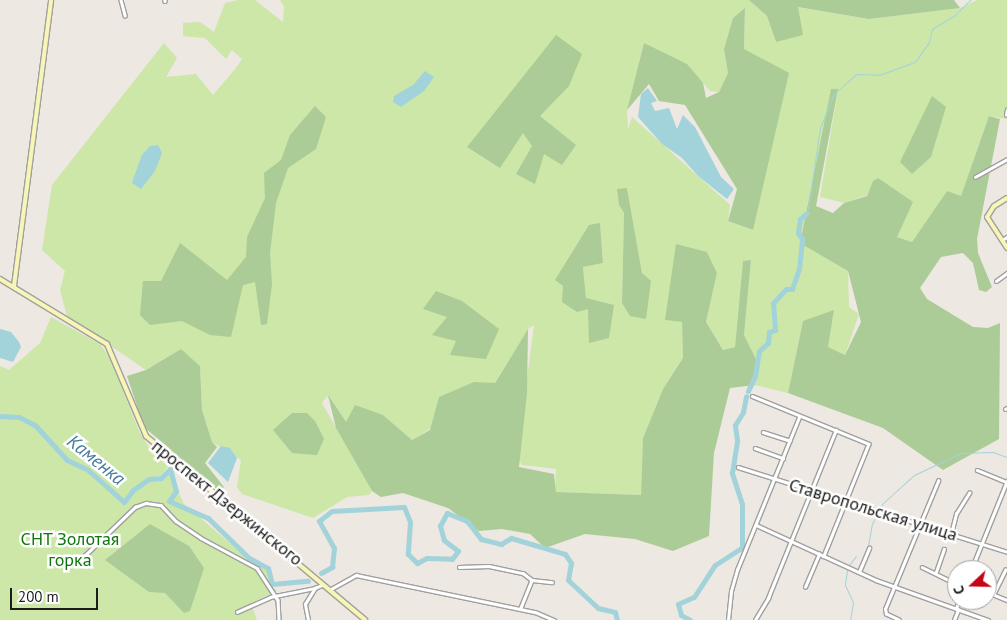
<!DOCTYPE html>
<meta charset="utf-8">
<style>
body{margin:0}
#map{position:relative;width:1007px;height:620px;overflow:hidden;background:#ede8e1;font-family:"PT Sans",sans-serif}
div>[style]{position:absolute}
.grass>*{inset:0;background:#cce7a7}
.forest>*{inset:0;background:#abcc97}
.water>*{inset:0;background:#a2d3da}
.stream>*{height:1px;margin:-0.5px;padding:0 0.5px;transform-origin:0.5px;border-radius:0.5px;background:#a2d3da}
.river>*{height:5px;margin:-2.5px;padding:0 2.5px;transform-origin:2.5px;border-radius:2.5px;background:#a2d3da}
.roads{filter:drop-shadow(1px 0 #a0a0a0) drop-shadow(-1px 0 #a0a0a0) drop-shadow(0 1px #a0a0a0) drop-shadow(0 -1px #a0a0a0)}
.street>*{height:2.5px;margin:-1.25px;padding:0 1.25px;transform-origin:1.25px;border-radius:1.25px;background:#fff}
.secondary>*{height:4px;margin:-2px;padding:0 2px;transform-origin:2px;border-radius:2px;background:#f8f5b5}
span{translate:-50% -50%;white-space:nowrap;text-align:center;line-height:1.15;-webkit-text-stroke:5px #fff;paint-order:stroke}
.street-label{font-size:18px;color:#1c1c1c}
.park-label{font-size:18px;color:#0e760d}
.water-label{font-size:19px;color:#487ca0;font-style:italic}
.north{position:absolute;left:947px;top:560px;width:50px;height:50px;box-sizing:border-box;background:#fff;border:1px solid #a4a4a4;border-radius:50%;rotate:249deg;font-size:14px;font-weight:700;line-height:20px;text-align:center;color:#1c1c1c}
.north::after{content:'';display:block;margin:auto;width:18px;height:22px;background:#c30515;clip-path:polygon(50% 0,100% 100%,50% 72%,0 100%)}
.scale{position:absolute;left:10px;top:588px;width:88px;height:22px;box-sizing:border-box;border:2px solid #1c1c1c;border-top:0;padding-left:6px;font-size:15px;line-height:18px;white-space:nowrap;color:#1c1c1c;-webkit-text-stroke:4px #fff;paint-order:stroke}
</style>
<div id="map">
<div class="grass">
<i style="clip-path:polygon(evenodd,238px 0,255px 0,283px 22px,284px 7px,280px 0,749px 0,767px 16px,776px 42px,797px 7px,869px 19px,960px 8px,977px 0,1007px 0,1007px 119px,989px 116px,961px 197px,947px 191px,912px 242px,897px 237px,877px 178px,867px 195px,844px 203px,820px 197px,838px 90px,831px 90px,800px 242px,848px 271px,849px 307px,859px 314px,845px 355px,827px 347px,833px 316px,803px 321px,788px 393px,755px 385px,757px 361px,744px 335px,751px 260px,743px 262px,735px 347px,723px 350px,706px 322px,717px 273px,707px 252px,665px 320px,682px 322px,683px 358px,663px 389px,643px 438px,641px 495px,555px 492px,556px 469px,522px 465px,517px 457px,534px 325px,528px 329px,489px 392px,412px 440px,383px 415px,355px 406px,346px 423px,327px 396px,322px 403px,372px 491px,369px 495px,347px 497px,313px 518px,242px 494px,237px 487px,241px 460px,212px 442px,202px 410px,200px 366px,181px 349px,146px 370px,67px 316px,60px 290px,65px 271px,42px 250px,52px 185px,164px 43px,177px 58px,166px 77px,196px 74px,213px 95px,235px 69px,242px 59px,232px 50px,226px 59px,205px 38px,183px 36px,183px 23px,200px 22px,214px 32px,225px 3px,238px 0,745px 8px,744px 49px,753px 230px,728px 221px,730px 205px,632px 117px,628px 130px,627px 110px,644px 43px,703px 83px,710px 91px,719px 92px,728px 73px,724px 49px,733px 18px,745px 8px,238px 0,627px 188px,642px 273px,622px 304px,624px 213px,619px 205px,627px 188px,238px 0,600px 223px,603px 263px,583px 267px,586px 298px,609px 338px,589px 309px,563px 302px,563px 286px,600px 223px)"></i>
<i style="clip-path:polygon(51px 317px,100px 344px,110px 358px,140px 433px,152px 452px,168px 467px,160px 476px,149px 478px,132px 490px,123px 500px,89px 468px,68px 459px,35px 423px,19px 416px,0 415px,0 366px,9px 370px,40px 343px)"></i>
<i style="clip-path:polygon(0 418px,18px 419px,34px 427px,65px 461px,87px 472px,123px 504px,134px 491px,150px 481px,161px 479px,169px 472px,184px 504px,232px 545px,269px 568px,272px 587px,277px 591px,251px 603px,257px 620px,0 620px)"></i>
</div>
<div class="forest">
<i style="clip-path:polygon(749px 0,954px 0,960px 8px,869px 19px,798px 7px,803px 35px,776px 42px,767px 16px)"></i>
<i style="clip-path:polygon(745px 8px,744px 49px,789px 73px,753px 230px,728px 221px,737px 189px,685px 105px,659px 101px,649px 84px,627px 110px,644px 43px,687px 64px,703px 83px,706px 98px,719px 92px,728px 73px,724px 49px,733px 18px)"></i>
<i style="clip-path:polygon(556px 35px,582px 54px,569px 86px,540px 116px,576px 145px,562px 165px,544px 154px,535px 184px,516px 174px,532px 146px,523px 133px,500px 168px,467px 147px)"></i>
<i style="clip-path:polygon(831px 89px,838px 89px,816px 206px,833px 213px,844px 203px,867px 196px,873px 181px,878px 178px,913px 202px,897px 237px,912px 242px,947px 191px,961px 196px,989px 116px,1000px 119px,977px 239px,978px 253px,992px 287px,986px 292px,979px 290px,973px 263px,963px 253px,941px 257px,920px 288px,927px 299px,973px 327px,988px 328px,1000px 323px,999px 439px,943px 470px,883px 428px,788px 393px,803px 321px,834px 310px,828px 347px,845px 355px,861px 322px,848px 271px,800px 243px)"></i>
<i style="clip-path:polygon(932px 96px,946px 107px,931px 157px,912px 174px,900px 162px)"></i>
<i style="clip-path:polygon(315px 106px,326px 117px,316px 149px,288px 168px,276px 203px,270px 253px,272px 284px,267px 324px,261px 325px,255px 282px,243px 285px,231px 337px,210px 335px,182px 321px,150px 325px,140px 315px,143px 281px,161px 281px,180px 243px,227px 280px,246px 257px,247px 237px,265px 198px,264px 173px,281px 160px,290px 135px)"></i>
<i style="clip-path:polygon(627px 188px,642px 273px,651px 281px,646px 319px,630px 316px,622px 303px,624px 213px,619px 205px,617px 189px)"></i>
<i style="clip-path:polygon(600px 223px,603px 263px,583px 267px,586px 298px,614px 305px,609px 338px,589px 343px,588px 309px,577px 312px,562px 302px,563px 286px,555px 280px,589px 225px)"></i>
<i style="clip-path:polygon(676px 244px,707px 252px,717px 273px,706px 322px,723px 350px,735px 347px,743px 261px,751px 260px,744px 335px,757px 361px,755px 385px,730px 388px,714px 453px,709px 536px,673px 551px,635px 539px,585px 534px,545px 548px,530px 534px,502px 529px,479px 531px,448px 508px,403px 493px,381px 497px,372px 491px,336px 428px,328px 395px,346px 422px,355px 405px,383px 415px,412px 440px,430px 430px,439px 397px,474px 382px,495px 383px,528px 329px,527px 393px,519px 467px,554px 474px,556px 492px,641px 495px,643px 438px,663px 389px,683px 358px,682px 322px,665px 320px)"></i>
<i style="clip-path:polygon(436px 291px,462px 301px,499px 329px,486px 359px,450px 355px,456px 341px,432px 335px,447px 317px,423px 309px)"></i>
<i style="clip-path:polygon(181px 349px,200px 366px,202px 410px,212px 442px,217px 447px,205px 463px,224px 487px,219px 491px,144px 427px,127px 376px,146px 370px)"></i>
<i style="clip-path:polygon(292px 413px,307px 413px,315px 421px,324px 439px,317px 455px,292px 453px,273px 430px)"></i>
<i style="clip-path:polygon(150px 524px,189px 546px,204px 568px,190px 611px,184px 613px,165px 593px,149px 592px,105px 560px)"></i>
</div>
<div class="water">
<i style="clip-path:polygon(425px 71px,434px 77px,424px 91px,401px 107px,393px 102px,394px 96px,413px 85px)"></i>
<i style="clip-path:polygon(648px 88px,657px 101px,651px 103px,655px 111px,669px 108px,677px 129px,683px 115px,695px 127px,721px 177px,734px 189px,727px 199px,698px 176px,682px 158px,662px 144px,638px 117px,641px 94px)"></i>
<i style="clip-path:polygon(158px 145px,162px 153px,155px 171px,141px 189px,132px 183px,135px 174px,142px 155px,150px 146px)"></i>
<i style="clip-path:polygon(0 329px,11px 332px,19px 342px,21px 347px,13px 362px,0 358px)"></i>
<i style="clip-path:polygon(221px 446px,230px 448px,237px 458px,228px 482px,208px 463px)"></i>
</div>
<div class="stream">
<i style="left:808px;top:209px;width:82px;rotate:-81.6deg"></i>
<i style="left:820px;top:128px;width:37px;rotate:-68deg"></i>
<i style="left:834px;top:94px;width:30px;rotate:-42deg"></i>
<i style="left:856px;top:74px;width:23px;rotate:2deg"></i>
<i style="left:879px;top:75px;width:38px;rotate:-20deg"></i>
<i style="left:915px;top:62px;width:24px;rotate:-55deg"></i>
<i style="left:929px;top:42px;width:13px;rotate:-77deg"></i>
<i style="left:932px;top:29px;width:26px;rotate:-31deg"></i>
<i style="left:954px;top:16px;width:23px;rotate:-45deg"></i>
<i style="left:868px;top:546px;width:22px;rotate:-80deg"></i>
<i style="left:872px;top:524px;width:22px;rotate:-63deg"></i>
<i style="left:882px;top:504px;width:43px;rotate:-42.2deg"></i>
<i style="left:914px;top:475px;width:52px;rotate:-25.1deg"></i>
<i style="left:961px;top:453px;width:32px;rotate:-2deg"></i>
<i style="left:993px;top:452px;width:15px;rotate:20deg"></i>
<i style="left:849px;top:565px;width:11px;rotate:-52deg"></i>
<i style="left:847px;top:570px;width:15px;rotate:98deg"></i>
<i style="left:845px;top:585px;width:19px;rotate:65deg"></i>
<i style="left:853px;top:602px;width:18px;rotate:99deg"></i>
</div>
<div class="river">
<i style="left:748px;top:391px;width:17px;rotate:-65deg"></i>
<i style="left:755px;top:376px;width:25px;rotate:-81deg"></i>
<i style="left:759px;top:351px;width:12px;rotate:-42deg"></i>
<i style="left:768px;top:343px;width:11px;rotate:-85deg"></i>
<i style="left:769px;top:332px;width:6px;rotate:-18deg"></i>
<i style="left:775px;top:330px;width:27px;rotate:-94deg"></i>
<i style="left:773px;top:303px;width:19px;rotate:-47deg"></i>
<i style="left:786px;top:289px;width:6px"></i>
<i style="left:792px;top:289px;width:21px;rotate:-71deg"></i>
<i style="left:799px;top:269px;width:30px;rotate:-84deg"></i>
<i style="left:802px;top:239px;width:7px;rotate:-124deg"></i>
<i style="left:798px;top:233px;width:14px;rotate:-82deg"></i>
<i style="left:800px;top:219px;width:9px;rotate:-41deg"></i>
<i style="left:0;top:416px;width:19px;rotate:3deg"></i>
<i style="left:19px;top:417px;width:18px;rotate:27deg"></i>
<i style="left:35px;top:425px;width:47px;rotate:47.6deg"></i>
<i style="left:67px;top:460px;width:23px;rotate:25deg"></i>
<i style="left:88px;top:470px;width:48px;rotate:41.6deg"></i>
<i style="left:124px;top:502px;width:15px;rotate:-53deg"></i>
<i style="left:133px;top:490px;width:19px;rotate:-35deg"></i>
<i style="left:149px;top:479px;width:12px;rotate:-5deg"></i>
<i style="left:161px;top:478px;width:13px;rotate:-45deg"></i>
<i style="left:170px;top:469px;width:23px;rotate:75deg"></i>
<i style="left:176px;top:491px;width:12px;rotate:125deg"></i>
<i style="left:169px;top:501px;width:43px;rotate:23.6deg"></i>
<i style="left:208px;top:518px;width:57px;rotate:44.3deg"></i>
<i style="left:249px;top:558px;width:21px;rotate:28deg"></i>
<i style="left:268px;top:568px;width:16px;rotate:76deg"></i>
<i style="left:272px;top:584px;width:36px;rotate:-5deg"></i>
<i style="left:742px;top:547px;width:43px;rotate:-90deg"></i>
<i style="left:742px;top:504px;width:33px;rotate:-108deg"></i>
<i style="left:732px;top:473px;width:33px;rotate:-81deg"></i>
<i style="left:737px;top:440px;width:15px;rotate:-98deg"></i>
<i style="left:735px;top:425px;width:15px;rotate:-58deg"></i>
<i style="left:743px;top:412px;width:16px;rotate:-79deg"></i>
<i style="left:321px;top:573px;width:13px;rotate:-29deg"></i>
<i style="left:332px;top:567px;width:19px;rotate:-84deg"></i>
<i style="left:334px;top:548px;width:31px;rotate:-119deg"></i>
<i style="left:319px;top:521px;width:16px;rotate:-38deg"></i>
<i style="left:332px;top:511px;width:72px;rotate:-3.2deg"></i>
<i style="left:404px;top:507px;width:16px;rotate:68deg"></i>
<i style="left:410px;top:522px;width:32px;rotate:94deg"></i>
<i style="left:408px;top:554px;width:13px;rotate:45deg"></i>
<i style="left:417px;top:563px;width:11px;rotate:-27deg"></i>
<i style="left:427px;top:558px;width:25px;rotate:2deg"></i>
<i style="left:452px;top:559px;width:10px;rotate:-53deg"></i>
<i style="left:458px;top:551px;width:18px;rotate:-142deg"></i>
<i style="left:444px;top:540px;width:15px;rotate:-106deg"></i>
<i style="left:440px;top:526px;width:15px;rotate:-62deg"></i>
<i style="left:447px;top:513px;width:22px;rotate:22deg"></i>
<i style="left:467px;top:521px;width:23px;rotate:52deg"></i>
<i style="left:481px;top:539px;width:21px;rotate:14deg"></i>
<i style="left:501px;top:544px;width:12px;rotate:-31deg"></i>
<i style="left:511px;top:538px;width:56px;rotate:16.5deg"></i>
<i style="left:565px;top:554px;width:11px;rotate:56deg"></i>
<i style="left:571px;top:563px;width:17px;rotate:100deg"></i>
<i style="left:568px;top:580px;width:41px;rotate:43deg"></i>
<i style="left:598px;top:608px;width:17px;rotate:13deg"></i>
<i style="left:615px;top:612px;width:8px;rotate:76deg"></i>
<i style="left:690px;top:620px;width:10px;rotate:-151deg"></i>
<i style="left:681px;top:615px;width:11px;rotate:-105deg"></i>
<i style="left:678px;top:604px;width:17px;rotate:-24deg"></i>
<i style="left:694px;top:597px;width:38px;rotate:-57deg"></i>
<i style="left:715px;top:565px;width:31px;rotate:-33deg"></i>
</div>
<div class="roads">
<div class="street">
<i style="left:121px;top:0;width:16px;rotate:75deg"></i>
<i style="left:165px;top:0;width:1px;rotate:90deg"></i>
<i style="left:1006px;top:115px;width:5px;rotate:-79deg"></i>
<i style="left:975px;top:177px;width:37px;rotate:-29deg"></i>
<i style="left:1002px;top:240px;width:6px;rotate:-31deg"></i>
<i style="left:996px;top:281px;width:14px;rotate:-36deg"></i>
<i style="left:752px;top:396px;width:126px;rotate:22.3deg"></i>
<i style="left:869px;top:444px;width:121px;rotate:111.9deg"></i>
<i style="left:1005px;top:409px;width:2px;rotate:-27deg"></i>
<i style="left:763px;top:432px;width:28px;rotate:18deg"></i>
<i style="left:755px;top:448px;width:30px;rotate:20deg"></i>
<i style="left:738px;top:467px;width:282px;rotate:17.5deg"></i>
<i style="left:977px;top:470px;width:31px;rotate:22deg"></i>
<i style="left:756px;top:525px;width:132px;rotate:24.6deg"></i>
<i style="left:876px;top:580px;width:119px;rotate:19.7deg"></i>
<i style="left:951px;top:534px;width:21px;rotate:-76deg"></i>
<i style="left:956px;top:514px;width:25px;rotate:-58deg"></i>
<i style="left:77px;top:563px;width:81px;rotate:-44deg"></i>
<i style="left:135px;top:507px;width:12px;rotate:-20deg"></i>
<i style="left:146px;top:503px;width:15px;rotate:8deg"></i>
<i style="left:161px;top:505px;width:22px;rotate:47deg"></i>
<i style="left:176px;top:521px;width:30px;rotate:34deg"></i>
<i style="left:201px;top:538px;width:64px;rotate:28.2deg"></i>
<i style="left:257px;top:568px;width:38px;rotate:57deg"></i>
<i style="left:278px;top:600px;width:20px;rotate:87deg"></i>
<i style="left:459px;top:567px;width:30px;rotate:-2deg"></i>
<i style="left:489px;top:566px;width:35px;rotate:12deg"></i>
<i style="left:523px;top:573px;width:11px;rotate:38deg"></i>
<i style="left:532px;top:580px;width:20px;rotate:6deg"></i>
<i style="left:922px;top:567px;width:39px;rotate:26deg"></i>
<i style="left:971px;top:570px;width:96px;rotate:-68deg"></i>
<i style="left:859px;top:572px;width:26px;rotate:-67deg"></i>
<i style="left:936px;top:572px;width:24px;rotate:-71deg"></i>
<i style="left:805px;top:587px;width:36px;rotate:-67deg"></i>
<i style="left:331px;top:589px;width:29px;rotate:-29deg"></i>
<i style="left:356px;top:575px;width:183px;rotate:11.7deg"></i>
<i style="left:535px;top:612px;width:21px;rotate:23deg"></i>
<i style="left:987px;top:592px;width:22px;rotate:22deg"></i>
<i style="left:993px;top:595px;width:28px;rotate:-64deg"></i>
<i style="left:520px;top:609px;width:31px;rotate:-68deg"></i>
<i style="left:956px;top:609px;width:9px;rotate:-72deg"></i>
<i style="left:237px;top:612px;width:36px;rotate:-24deg"></i>
<i style="left:270px;top:597px;width:46px;rotate:-11.3deg"></i>
<i style="left:308px;top:620px;width:16px;rotate:-101deg"></i>
<i style="left:305px;top:604px;width:19px;rotate:-58deg"></i>
<i style="left:315px;top:588px;width:8px;rotate:-23deg"></i>
<i style="left:728px;top:620px;width:29px;rotate:-84deg"></i>
<i style="left:731px;top:591px;width:22px;rotate:-74deg"></i>
<i style="left:737px;top:570px;width:165px;rotate:-67.9deg"></i>
<i style="left:755px;top:620px;width:26px;rotate:-59deg"></i>
<i style="left:768px;top:598px;width:181px;rotate:-68deg"></i>
<i style="left:899px;top:620px;width:14px;rotate:-155deg"></i>
<i style="left:886px;top:614px;width:5px;rotate:-101deg"></i>
<i style="left:885px;top:609px;width:139px;rotate:-67.5deg"></i>
<i style="left:954px;top:620px;width:11px;rotate:-68deg"></i>
</div>
<div class="secondary">
<i style="left:1007px;top:198px;width:15px;rotate:148deg"></i>
<i style="left:994px;top:206px;width:13px;rotate:122deg"></i>
<i style="left:987px;top:217px;width:37px;rotate:57deg"></i>
<i style="left:0;top:279px;width:125px;rotate:31.3deg"></i>
<i style="left:107px;top:344px;width:100px;rotate:67deg"></i>
<i style="left:146px;top:436px;width:286px;rotate:40deg"></i>
<i style="left:14px;top:286px;width:288px;rotate:-82.6deg"></i>
</div>
</div>
<div class="street-label">
<span style="left:227px;top:503px;rotate:39deg">проспект Дзержинского</span>
<span style="left:873px;top:510px;rotate:17deg">Ставропольская улица</span>
</div>
<div class="park-label">
<span style="left:70px;top:550px">СНТ Золотая<br>горка</span>
</div>
<div class="water-label">
<span style="left:96px;top:460px;rotate:39deg">Каменка</span>
</div>
<div class="north">С</div>
<div class="scale">200 m</div>
</div>
